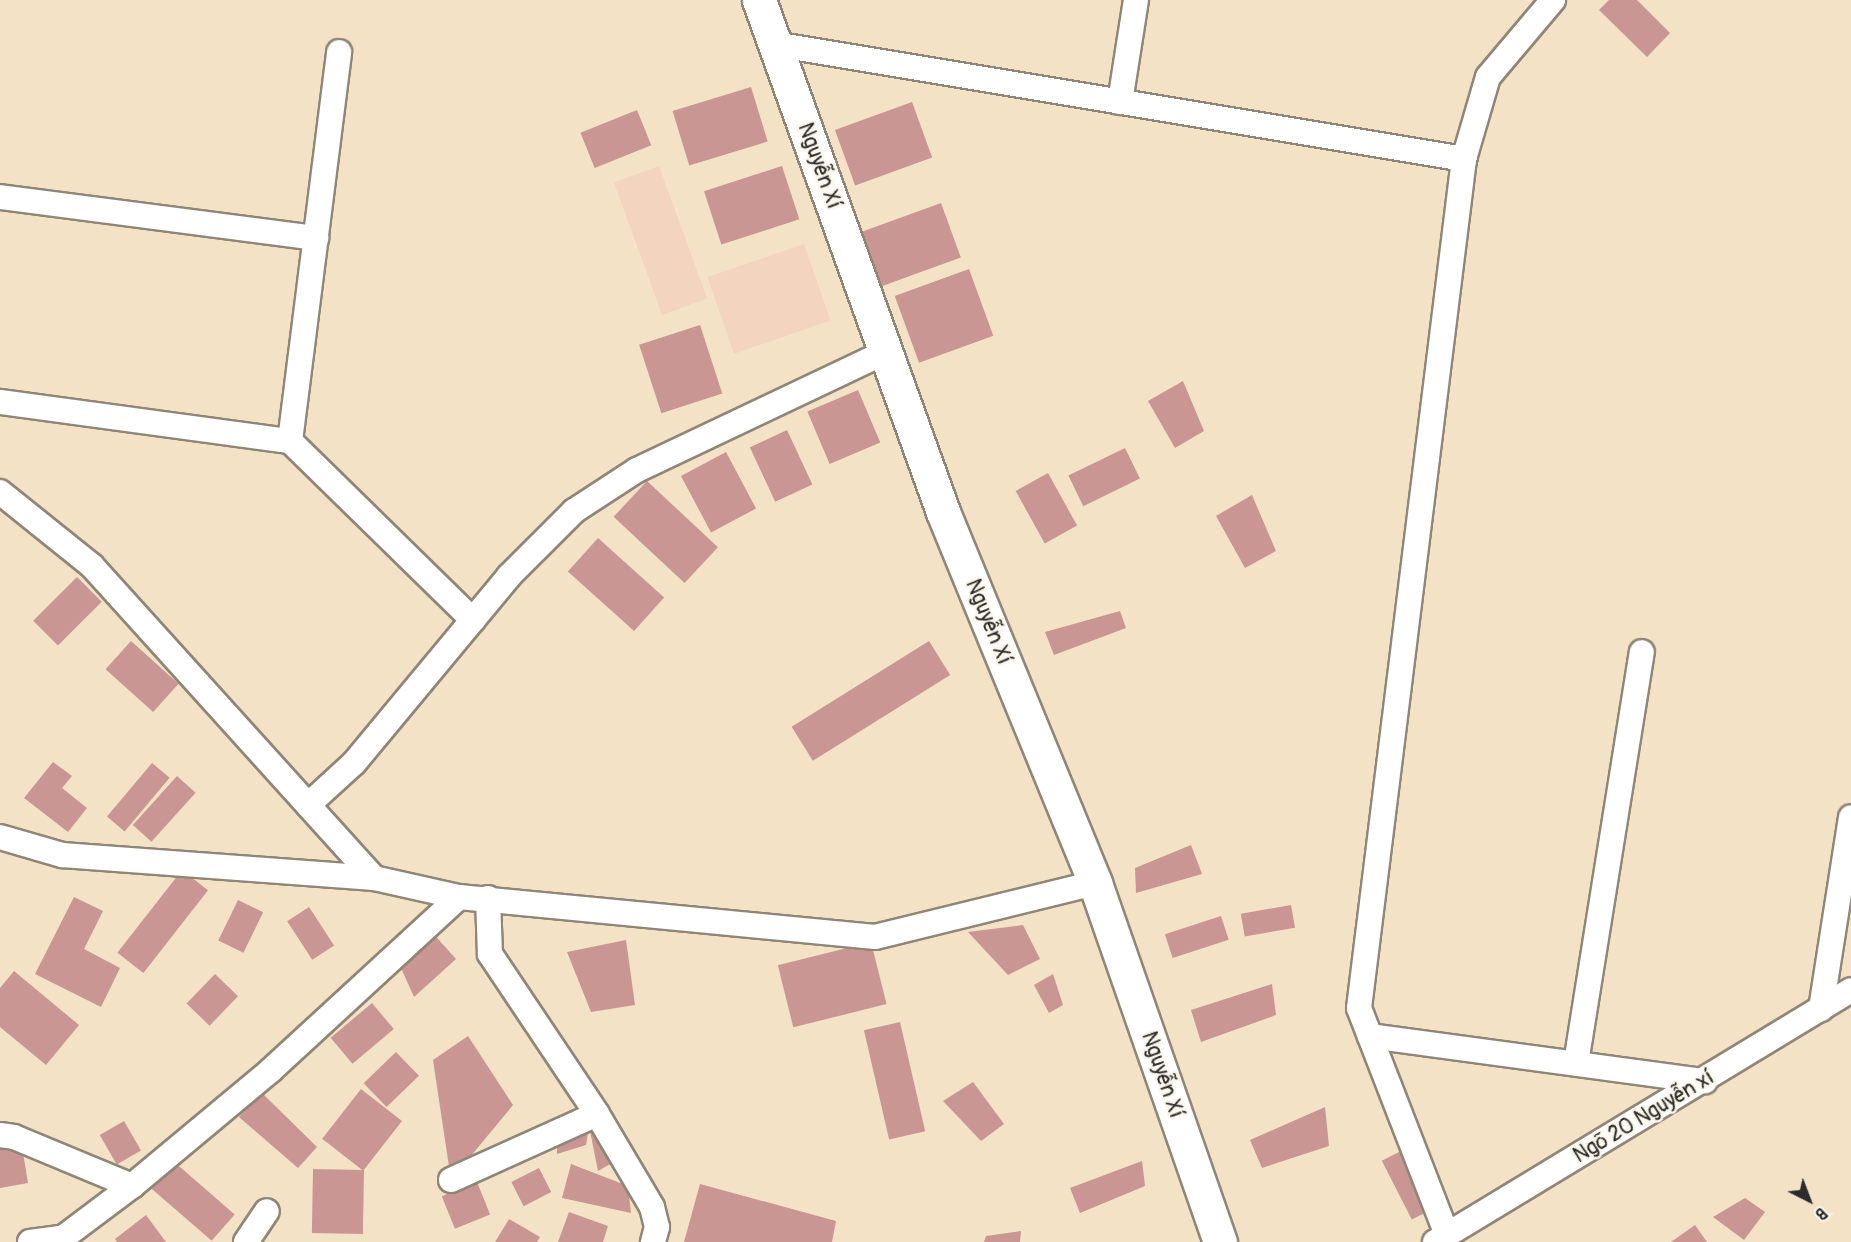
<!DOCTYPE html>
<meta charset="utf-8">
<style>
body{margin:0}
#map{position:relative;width:1851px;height:1242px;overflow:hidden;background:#f3e2c6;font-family:Pangolin,sans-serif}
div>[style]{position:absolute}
.built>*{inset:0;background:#f3d4bf;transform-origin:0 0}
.building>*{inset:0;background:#c99693;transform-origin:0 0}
.roads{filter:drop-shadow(2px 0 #8f8678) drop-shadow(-2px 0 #8f8678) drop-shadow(0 2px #8f8678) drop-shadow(0 -2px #8f8678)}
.street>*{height:24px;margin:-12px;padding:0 12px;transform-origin:12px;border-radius:12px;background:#fff}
.secondary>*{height:33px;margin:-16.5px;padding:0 16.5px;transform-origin:16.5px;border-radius:16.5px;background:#fff}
span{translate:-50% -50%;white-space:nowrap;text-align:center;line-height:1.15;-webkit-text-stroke:5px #fbf7ec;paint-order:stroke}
.street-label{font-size:21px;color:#2b2b2b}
.north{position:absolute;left:1779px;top:1170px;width:60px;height:60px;-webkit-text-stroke:4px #fbf7ec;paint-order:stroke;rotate:138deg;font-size:16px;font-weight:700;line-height:24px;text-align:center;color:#2b2b2b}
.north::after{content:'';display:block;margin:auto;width:21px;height:27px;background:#2b2b2b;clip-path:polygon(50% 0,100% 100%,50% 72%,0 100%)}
</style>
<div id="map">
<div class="built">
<i style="left:659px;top:166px;width:141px;height:48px;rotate:70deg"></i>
<i style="left:804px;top:244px;width:81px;height:102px;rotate:71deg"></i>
</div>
<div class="building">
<i style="clip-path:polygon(1609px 0,1637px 0,1670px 33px,1647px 57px,1599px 10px)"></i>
<i style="left:751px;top:87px;width:57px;height:82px;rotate:73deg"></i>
<i style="left:912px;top:102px;width:59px;height:82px;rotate:70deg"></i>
<i style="left:637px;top:110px;width:38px;height:61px;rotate:68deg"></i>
<i style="left:782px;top:166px;width:56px;height:82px;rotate:72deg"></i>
<i style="left:941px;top:203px;width:58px;height:85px;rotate:70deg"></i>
<i style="left:969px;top:269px;width:71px;height:79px;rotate:70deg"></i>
<i style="left:700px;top:325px;width:72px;height:64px;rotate:72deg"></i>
<i style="clip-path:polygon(1183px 381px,1204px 431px,1175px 448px,1148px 401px)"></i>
<i style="left:858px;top:390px;width:57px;height:55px;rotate:67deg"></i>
<i style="left:787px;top:430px;width:60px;height:41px;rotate:65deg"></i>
<i style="left:1125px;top:448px;width:34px;height:63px;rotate:64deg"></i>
<i style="left:726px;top:452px;width:64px;height:51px;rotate:62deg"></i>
<i style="left:1048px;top:473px;width:60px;height:37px;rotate:61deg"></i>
<i style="left:647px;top:481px;width:97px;height:49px;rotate:43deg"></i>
<i style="clip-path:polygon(1252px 495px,1276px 551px,1245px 568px,1216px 516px)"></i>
<i style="left:598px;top:538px;width:89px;height:45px;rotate:42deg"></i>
<i style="left:77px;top:577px;width:35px;height:62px;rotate:45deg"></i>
<i style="clip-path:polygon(1120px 611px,1126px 628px,1054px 655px,1045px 632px)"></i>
<i style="left:131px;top:641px;width:64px;height:38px;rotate:42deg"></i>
<i style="left:929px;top:641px;width:40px;height:162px;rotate:58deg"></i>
<i style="clip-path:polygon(53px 762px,72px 776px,62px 788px,87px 808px,68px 832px,24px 798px)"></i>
<i style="left:152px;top:763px;width:23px;height:70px;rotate:40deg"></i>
<i style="left:177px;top:776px;width:25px;height:66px;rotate:42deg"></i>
<i style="clip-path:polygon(1191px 845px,1202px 874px,1136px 893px,1135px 868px)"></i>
<i style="left:182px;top:870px;width:33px;height:105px;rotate:38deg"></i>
<i style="clip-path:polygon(74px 897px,103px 911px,84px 949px,120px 968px,101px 1007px,35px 974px)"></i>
<i style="left:238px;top:900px;width:28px;height:45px;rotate:26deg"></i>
<i style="left:1291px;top:905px;width:23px;height:51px;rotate:80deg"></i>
<i style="left:309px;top:907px;width:46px;height:26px;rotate:57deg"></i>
<i style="left:1221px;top:916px;width:25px;height:59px;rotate:72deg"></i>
<i style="clip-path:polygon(1023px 925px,1040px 959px,1008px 975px,968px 932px)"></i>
<i style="clip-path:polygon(430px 930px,456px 959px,414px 997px,397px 959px)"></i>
<i style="clip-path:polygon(626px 940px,635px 1005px,591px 1012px,567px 952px)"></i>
<i style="left:871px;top:942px;width:64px;height:96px;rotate:76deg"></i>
<i style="clip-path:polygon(14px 971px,79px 1025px,46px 1065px,0 1027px,0 988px)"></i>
<i style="left:215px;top:974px;width:32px;height:41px;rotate:44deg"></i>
<i style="clip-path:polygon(1053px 974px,1063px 1005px,1049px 1013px,1034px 985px)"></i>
<i style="clip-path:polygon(1272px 984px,1276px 1015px,1201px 1042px,1191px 1010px)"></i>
<i style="left:372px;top:1003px;width:34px;height:54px;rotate:50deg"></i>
<i style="left:900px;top:1022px;width:112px;height:37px;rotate:77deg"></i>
<i style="clip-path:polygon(468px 1036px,513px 1105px,451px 1180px,433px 1060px)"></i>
<i style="left:396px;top:1052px;width:33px;height:45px;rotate:46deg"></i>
<i style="clip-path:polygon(973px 1082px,1004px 1124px,981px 1141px,943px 1101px)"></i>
<i style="left:361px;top:1089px;width:52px;height:63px;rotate:38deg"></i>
<i style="clip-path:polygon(262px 1093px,317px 1147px,298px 1168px,239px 1117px)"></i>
<i style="clip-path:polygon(1325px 1107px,1329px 1146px,1262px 1168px,1250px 1140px)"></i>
<i style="left:124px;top:1121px;width:34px;height:28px;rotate:60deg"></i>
<i style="clip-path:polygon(589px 1126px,586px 1145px,557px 1154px,557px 1140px)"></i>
<i style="clip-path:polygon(589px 1126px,614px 1162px,598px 1171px)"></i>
<i style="clip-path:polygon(0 1148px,23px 1153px,28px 1183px,0 1188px)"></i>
<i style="left:1405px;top:1149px;width:66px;height:26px;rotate:63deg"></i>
<i style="left:172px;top:1160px;width:83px;height:35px;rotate:41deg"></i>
<i style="clip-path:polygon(1142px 1161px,1145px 1186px,1080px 1213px,1070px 1188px)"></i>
<i style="clip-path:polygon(571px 1164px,628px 1186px,631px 1213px,562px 1198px)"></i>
<i style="left:539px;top:1168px;width:27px;height:31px;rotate:63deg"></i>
<i style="left:313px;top:1169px;width:51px;height:64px;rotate:1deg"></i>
<i style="left:477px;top:1182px;width:35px;height:38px;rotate:68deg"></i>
<i style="clip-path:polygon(700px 1184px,836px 1221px,832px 1242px,684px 1242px)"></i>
<i style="clip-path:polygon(1745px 1198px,1765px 1212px,1744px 1240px,1713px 1217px)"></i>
<i style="clip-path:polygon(569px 1212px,608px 1226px,603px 1242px,558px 1242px)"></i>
<i style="clip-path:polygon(146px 1215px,166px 1242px,117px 1242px,115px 1239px)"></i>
<i style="clip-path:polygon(509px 1219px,540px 1237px,537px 1242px,495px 1242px)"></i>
<i style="clip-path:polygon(1695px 1225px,1707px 1242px,1671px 1242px)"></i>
<i style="clip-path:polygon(1021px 1231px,1020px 1242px,984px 1242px,986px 1236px)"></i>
</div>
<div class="roads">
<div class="street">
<i style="left:774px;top:44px;width:700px;rotate:9.46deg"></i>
<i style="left:1120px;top:102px;width:103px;rotate:-81.1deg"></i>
<i style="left:0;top:197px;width:319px;rotate:7.4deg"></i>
<i style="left:0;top:402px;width:293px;rotate:7.7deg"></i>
<i style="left:290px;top:441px;width:392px;rotate:-82.8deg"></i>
<i style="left:290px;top:441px;width:256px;rotate:44.4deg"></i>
<i style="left:0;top:492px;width:118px;rotate:38.8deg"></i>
<i style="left:92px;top:566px;width:421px;rotate:47.9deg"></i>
<i style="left:308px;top:805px;width:62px;rotate:-42.4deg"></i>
<i style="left:354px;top:763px;width:243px;rotate:-50.3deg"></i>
<i style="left:509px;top:576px;width:92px;rotate:-45deg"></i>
<i style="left:574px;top:511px;width:75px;rotate:-33.1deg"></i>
<i style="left:637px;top:470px;width:276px;rotate:-25.4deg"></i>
<i style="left:0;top:837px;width:65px;rotate:16.2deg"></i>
<i style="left:62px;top:855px;width:313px;rotate:4.2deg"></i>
<i style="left:374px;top:878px;width:87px;rotate:12.6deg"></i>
<i style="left:459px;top:897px;width:418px;rotate:5.5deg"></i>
<i style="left:875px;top:937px;width:227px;rotate:-13.8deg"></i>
<i style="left:488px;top:898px;width:56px;rotate:88deg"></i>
<i style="left:490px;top:954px;width:192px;rotate:56.2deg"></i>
<i style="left:597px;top:1114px;width:108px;rotate:59.4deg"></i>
<i style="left:652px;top:1207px;width:21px;rotate:76deg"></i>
<i style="left:657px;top:1227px;width:16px;rotate:105deg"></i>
<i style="left:1821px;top:1009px;width:194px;rotate:-81.1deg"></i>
<i style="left:1370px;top:1036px;width:338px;rotate:7.7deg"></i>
<i style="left:1576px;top:1063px;width:416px;rotate:-80.9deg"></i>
<i style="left:0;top:1135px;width:14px;rotate:8deg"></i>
<i style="left:14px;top:1137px;width:128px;rotate:22.6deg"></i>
<i style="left:451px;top:1180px;width:160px;rotate:-24.3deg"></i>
<i style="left:1447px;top:1235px;width:243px;rotate:-111.2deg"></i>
<i style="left:1359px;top:1008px;width:855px;rotate:-82.95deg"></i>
<i style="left:1464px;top:159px;width:85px;rotate:-73.7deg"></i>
<i style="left:1488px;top:77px;width:101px;rotate:-49.8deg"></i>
<i style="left:30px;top:1242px;width:34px;rotate:-8deg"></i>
<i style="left:64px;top:1237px;width:85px;rotate:-36.9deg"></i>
<i style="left:132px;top:1186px;width:181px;rotate:-39.8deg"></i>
<i style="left:271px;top:1070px;width:255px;rotate:-42.6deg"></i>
<i style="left:246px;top:1242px;width:37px;rotate:-56deg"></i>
<i style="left:1435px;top:1242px;width:486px;rotate:-31.2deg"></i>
</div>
<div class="secondary">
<i style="left:759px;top:0;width:544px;rotate:70.23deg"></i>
<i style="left:943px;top:512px;width:401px;rotate:67.7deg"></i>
<i style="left:1095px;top:883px;width:380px;rotate:70.8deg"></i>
</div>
</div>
<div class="street-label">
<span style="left:819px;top:166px;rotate:70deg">Nguyễn Xí</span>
<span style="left:988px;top:622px;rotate:68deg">Nguyễn Xí</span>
<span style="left:1162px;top:1075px;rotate:71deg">Nguyễn Xí</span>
<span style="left:1644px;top:1117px;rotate:-31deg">Ngõ 20 Nguyễn xí</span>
</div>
<div class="north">B</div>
</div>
